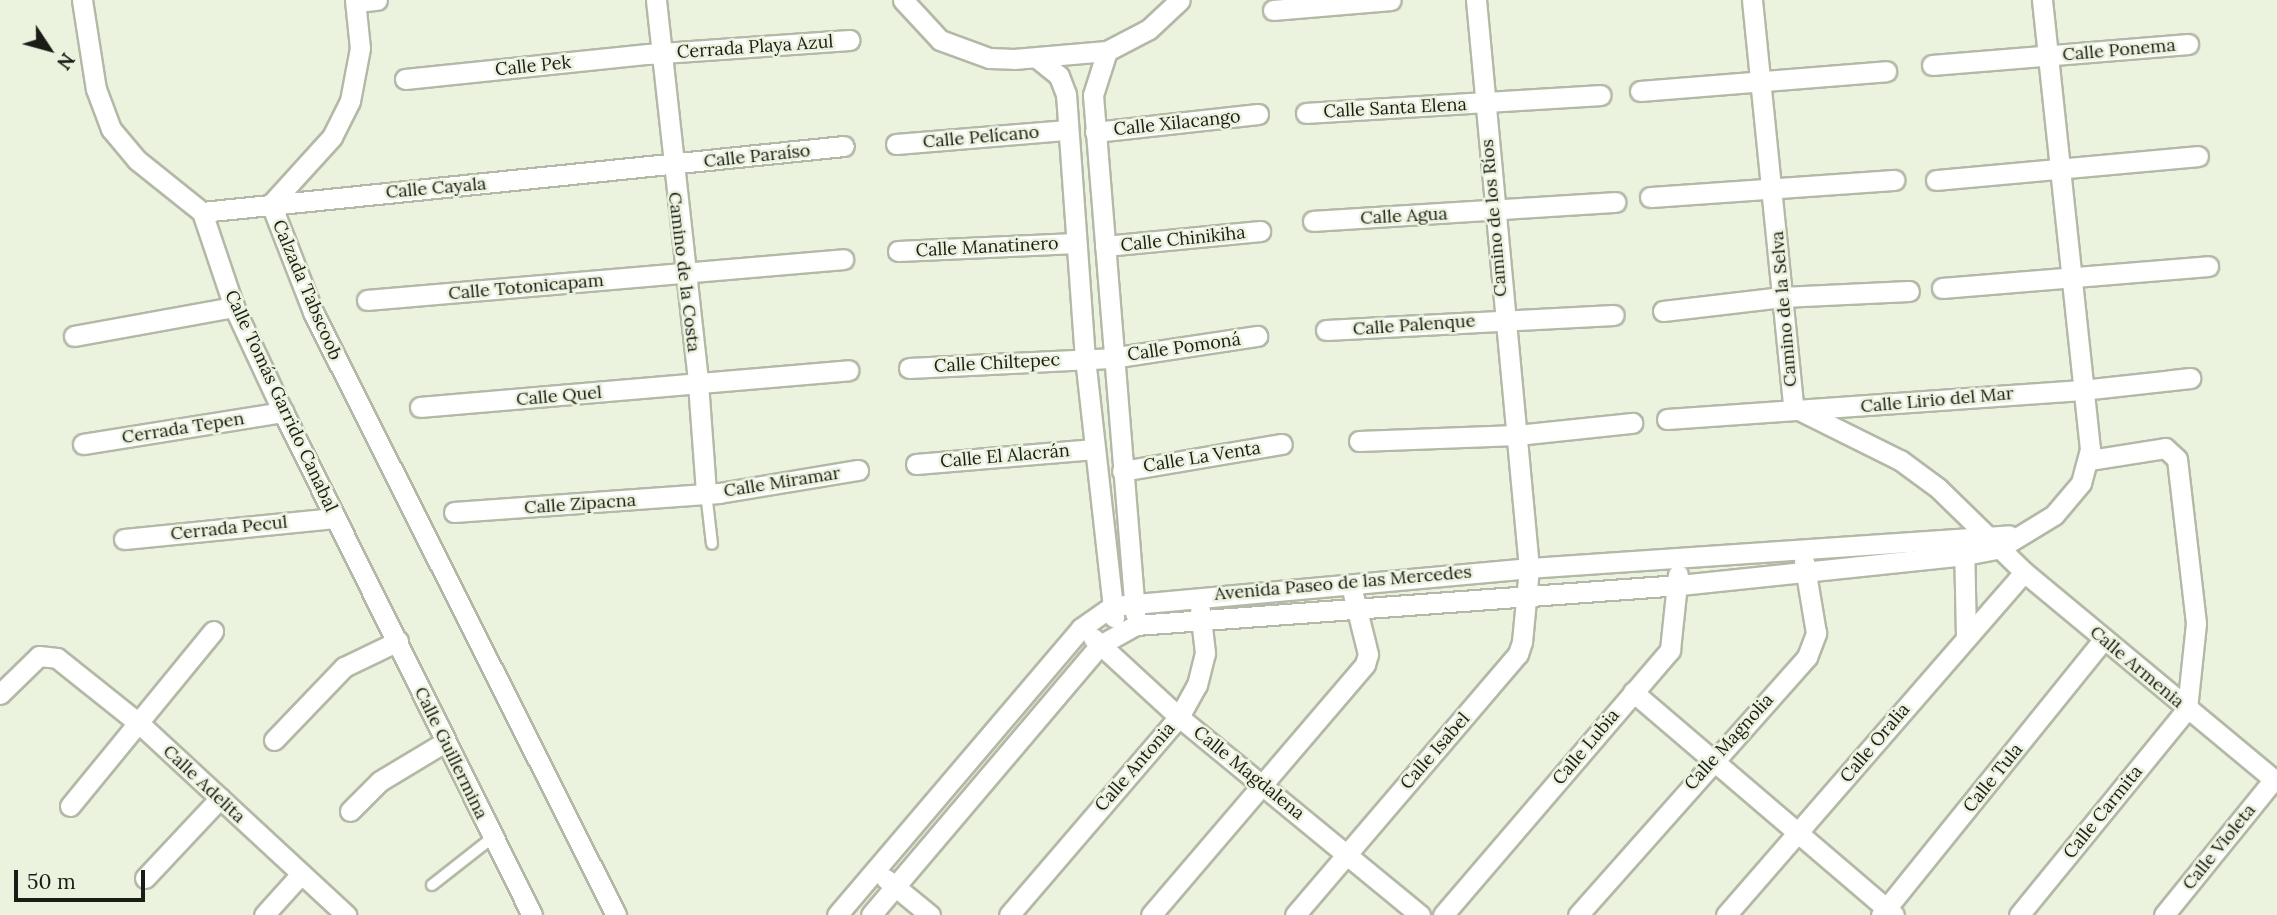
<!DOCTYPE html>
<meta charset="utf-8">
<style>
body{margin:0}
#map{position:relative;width:2277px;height:915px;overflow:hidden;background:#ebf2de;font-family:Lora,serif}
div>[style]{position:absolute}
.roads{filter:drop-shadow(2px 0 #b3b9a6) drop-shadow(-2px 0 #b3b9a6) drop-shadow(0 2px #b3b9a6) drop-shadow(0 -2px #b3b9a6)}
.service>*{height:10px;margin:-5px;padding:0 5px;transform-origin:5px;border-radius:5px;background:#fff}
.minor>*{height:19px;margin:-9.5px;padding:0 9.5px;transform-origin:9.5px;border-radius:9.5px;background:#fff}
span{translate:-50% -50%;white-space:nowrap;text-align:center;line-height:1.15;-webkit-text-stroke:5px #ebf2de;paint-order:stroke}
.street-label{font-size:18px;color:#1a1d16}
.north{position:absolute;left:14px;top:14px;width:70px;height:70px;-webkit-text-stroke:5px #ebf2de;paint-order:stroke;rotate:126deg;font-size:19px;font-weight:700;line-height:28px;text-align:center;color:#1a1d16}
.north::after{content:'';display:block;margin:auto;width:24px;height:32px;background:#1a1d16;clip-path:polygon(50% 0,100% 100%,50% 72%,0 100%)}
.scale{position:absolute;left:14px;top:870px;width:131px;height:32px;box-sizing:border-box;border:4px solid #1a1d16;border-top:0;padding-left:9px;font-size:21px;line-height:24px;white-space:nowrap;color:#1a1d16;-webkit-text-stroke:5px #ebf2de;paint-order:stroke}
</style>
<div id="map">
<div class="roads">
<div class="service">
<i style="left:706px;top:493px;width:51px;rotate:83.3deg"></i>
<i style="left:432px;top:885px;width:76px;rotate:-38.1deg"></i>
</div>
<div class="minor">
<i style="left:82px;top:0;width:90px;rotate:81.1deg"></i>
<i style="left:96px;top:89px;width:43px;rotate:69.4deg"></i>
<i style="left:111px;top:129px;width:40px;rotate:50deg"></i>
<i style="left:137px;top:160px;width:83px;rotate:38.7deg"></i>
<i style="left:202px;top:212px;width:100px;rotate:71.4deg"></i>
<i style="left:234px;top:307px;width:116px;rotate:65deg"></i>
<i style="left:283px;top:412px;width:561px;rotate:63.66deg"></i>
<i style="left:355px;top:0;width:48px;rotate:84.1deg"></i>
<i style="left:360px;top:48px;width:54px;rotate:100.7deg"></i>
<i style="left:350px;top:101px;width:40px;rotate:116.6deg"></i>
<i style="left:332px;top:137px;width:91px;rotate:132.3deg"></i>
<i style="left:271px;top:204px;width:116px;rotate:68.7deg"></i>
<i style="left:313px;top:312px;width:675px;rotate:63.32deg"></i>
<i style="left:656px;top:0;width:385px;rotate:83.7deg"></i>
<i style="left:698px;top:383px;width:110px;rotate:85.8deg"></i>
<i style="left:903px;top:0;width:54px;rotate:47.2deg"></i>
<i style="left:940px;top:40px;width:52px;rotate:20.2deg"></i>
<i style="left:989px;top:58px;width:25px;rotate:2deg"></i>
<i style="left:1014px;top:59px;width:93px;rotate:-4.9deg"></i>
<i style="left:1107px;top:51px;width:47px;rotate:-27.6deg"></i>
<i style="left:1149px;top:29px;width:42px;rotate:-43.1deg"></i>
<i style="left:1752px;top:0;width:409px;rotate:84.2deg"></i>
<i style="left:1793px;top:407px;width:119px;rotate:26.4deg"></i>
<i style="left:1900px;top:460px;width:47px;rotate:36.4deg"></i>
<i style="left:1938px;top:488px;width:120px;rotate:44.3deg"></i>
<i style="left:2024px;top:572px;width:329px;rotate:39.7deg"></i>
<i style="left:357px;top:2px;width:20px;rotate:-6deg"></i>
<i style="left:1273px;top:10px;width:118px;rotate:-4.8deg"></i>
<i style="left:1107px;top:51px;width:46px;rotate:107.7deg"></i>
<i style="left:1093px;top:95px;width:520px;rotate:85.36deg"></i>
<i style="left:1037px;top:58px;width:28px;rotate:39deg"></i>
<i style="left:1059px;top:76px;width:19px;rotate:69deg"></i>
<i style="left:1066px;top:94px;width:265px;rotate:85.9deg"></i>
<i style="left:1085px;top:358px;width:261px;rotate:83.6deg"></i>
<i style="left:1932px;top:65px;width:257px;rotate:-4.7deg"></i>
<i style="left:405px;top:79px;width:244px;rotate:-5.9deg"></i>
<i style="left:648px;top:54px;width:202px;rotate:-4deg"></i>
<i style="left:1640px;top:91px;width:247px;rotate:-4.6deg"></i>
<i style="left:1306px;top:113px;width:295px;rotate:-3.5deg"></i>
<i style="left:1095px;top:132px;width:164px;rotate:-6.3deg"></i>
<i style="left:896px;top:144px;width:172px;rotate:-4.7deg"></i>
<i style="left:1936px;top:180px;width:263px;rotate:-5.2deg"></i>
<i style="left:1650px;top:197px;width:245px;rotate:-4deg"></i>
<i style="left:202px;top:212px;width:645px;rotate:-5.87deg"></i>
<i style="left:1313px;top:221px;width:303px;rotate:-3.6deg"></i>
<i style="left:1105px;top:246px;width:156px;rotate:-5.5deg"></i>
<i style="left:898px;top:251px;width:178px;rotate:-2.6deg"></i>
<i style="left:1942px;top:288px;width:267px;rotate:-4.7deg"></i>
<i style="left:367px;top:300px;width:478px;rotate:-4.9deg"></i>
<i style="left:1663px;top:311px;width:120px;rotate:-6.7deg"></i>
<i style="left:1782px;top:297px;width:127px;rotate:-2.7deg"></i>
<i style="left:1326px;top:330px;width:288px;rotate:-3deg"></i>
<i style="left:74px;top:336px;width:163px;rotate:-10.3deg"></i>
<i style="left:909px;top:368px;width:202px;rotate:-2.8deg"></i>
<i style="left:1111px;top:358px;width:148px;rotate:-8.6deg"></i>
<i style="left:420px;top:407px;width:430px;rotate:-4.9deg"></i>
<i style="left:1667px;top:419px;width:416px;rotate:-4deg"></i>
<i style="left:2082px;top:390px;width:109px;rotate:-6.3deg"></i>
<i style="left:1359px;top:441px;width:158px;rotate:-2.2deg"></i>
<i style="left:1517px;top:435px;width:116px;rotate:-6deg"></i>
<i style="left:83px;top:444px;width:203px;rotate:-9.1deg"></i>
<i style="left:916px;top:464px;width:179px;rotate:-4.8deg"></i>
<i style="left:1122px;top:471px;width:162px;rotate:-9.6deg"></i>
<i style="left:454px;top:512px;width:266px;rotate:-4.1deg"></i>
<i style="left:719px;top:493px;width:141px;rotate:-9.4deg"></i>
<i style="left:124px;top:539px;width:212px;rotate:-5.7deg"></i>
<i style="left:1964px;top:542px;width:92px;rotate:88.8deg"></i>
<i style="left:1093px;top:638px;width:117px;rotate:42.6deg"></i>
<i style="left:1179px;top:717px;width:312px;rotate:39.4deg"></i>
<i style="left:1633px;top:692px;width:343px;rotate:40.5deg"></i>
<i style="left:0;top:694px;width:54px;rotate:-44.3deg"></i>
<i style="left:39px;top:656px;width:18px;rotate:6deg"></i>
<i style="left:57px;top:658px;width:107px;rotate:38.6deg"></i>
<i style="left:141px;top:725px;width:280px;rotate:42.8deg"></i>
<i style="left:274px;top:740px;width:101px;rotate:-46.2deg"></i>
<i style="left:344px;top:667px;width:60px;rotate:-25.7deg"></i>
<i style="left:70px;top:806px;width:226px;rotate:-50.7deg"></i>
<i style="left:350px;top:811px;width:42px;rotate:-45deg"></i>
<i style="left:380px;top:781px;width:74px;rotate:-31.1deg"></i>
<i style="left:145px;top:878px;width:110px;rotate:-46.8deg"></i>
<i style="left:886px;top:879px;width:57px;rotate:39.3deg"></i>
<i style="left:264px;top:915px;width:55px;rotate:-47.9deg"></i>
<i style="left:837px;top:915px;width:377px;rotate:-49.6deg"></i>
<i style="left:1081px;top:628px;width:39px;rotate:-35deg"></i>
<i style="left:1113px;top:606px;width:418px;rotate:-5.2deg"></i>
<i style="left:1529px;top:568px;width:481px;rotate:-3.9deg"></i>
<i style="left:871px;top:915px;width:354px;rotate:-49.7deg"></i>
<i style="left:1100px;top:645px;width:41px;rotate:-29.1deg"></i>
<i style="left:1136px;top:625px;width:545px;rotate:-4.21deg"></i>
<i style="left:1680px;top:585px;width:287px;rotate:-6deg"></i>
<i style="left:1965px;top:555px;width:36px;rotate:-11deg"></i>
<i style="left:2000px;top:548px;width:63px;rotate:-31.4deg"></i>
<i style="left:2054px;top:515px;width:42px;rotate:-49.8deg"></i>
<i style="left:2081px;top:483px;width:35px;rotate:-75deg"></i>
<i style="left:2090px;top:449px;width:452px;rotate:-96.1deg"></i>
<i style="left:1009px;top:915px;width:261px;rotate:-49.4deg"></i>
<i style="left:1179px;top:717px;width:37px;rotate:-61deg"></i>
<i style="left:1197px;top:685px;width:33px;rotate:-76deg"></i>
<i style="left:1205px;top:653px;width:43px;rotate:-96.6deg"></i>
<i style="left:1151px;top:915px;width:330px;rotate:-49.5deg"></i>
<i style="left:1365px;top:664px;width:10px;rotate:-73deg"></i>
<i style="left:1368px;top:654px;width:62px;rotate:-104deg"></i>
<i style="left:1295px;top:915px;width:343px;rotate:-49.5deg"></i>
<i style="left:1518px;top:654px;width:13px;rotate:-72deg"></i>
<i style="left:1522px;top:642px;width:74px;rotate:-84.6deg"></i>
<i style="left:1529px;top:568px;width:570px;rotate:-95.33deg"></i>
<i style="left:1443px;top:915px;width:349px;rotate:-49.4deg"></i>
<i style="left:1670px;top:650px;width:76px;rotate:-84deg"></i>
<i style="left:1578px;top:915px;width:345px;rotate:-48.4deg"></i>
<i style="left:1807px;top:657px;width:26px;rotate:-69deg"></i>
<i style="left:1816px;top:633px;width:73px;rotate:-99.5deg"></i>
<i style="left:1726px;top:915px;width:454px;rotate:-49deg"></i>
<i style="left:1881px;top:915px;width:355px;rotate:-51.1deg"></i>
<i style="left:2019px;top:915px;width:266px;rotate:-50.8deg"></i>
<i style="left:2187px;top:709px;width:86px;rotate:-84deg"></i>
<i style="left:2196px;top:623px;width:165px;rotate:-96.6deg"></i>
<i style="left:2177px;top:459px;width:16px;rotate:-137deg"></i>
<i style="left:2165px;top:448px;width:77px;rotate:171deg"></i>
<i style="left:2164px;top:915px;width:175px;rotate:-51deg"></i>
</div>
</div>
<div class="street-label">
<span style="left:755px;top:47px;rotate:-4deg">Cerrada Playa Azul</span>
<span style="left:2119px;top:50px;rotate:-5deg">Calle Ponema</span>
<span style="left:533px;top:66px;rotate:-6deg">Calle Pek</span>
<span style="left:1395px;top:108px;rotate:-3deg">Calle Santa Elena</span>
<span style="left:1177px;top:123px;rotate:-6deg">Calle Xilacango</span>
<span style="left:981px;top:137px;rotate:-5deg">Calle Pelícano</span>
<span style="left:757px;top:156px;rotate:-6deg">Calle Paraíso</span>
<span style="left:436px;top:188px;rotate:-5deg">Calle Cayala</span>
<span style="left:1404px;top:216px;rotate:-3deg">Calle Agua</span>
<span style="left:1494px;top:218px;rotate:-95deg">Camino de los Ríos</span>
<span style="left:1183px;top:239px;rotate:-6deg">Calle Chinikiha</span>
<span style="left:987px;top:247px;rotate:-3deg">Calle Manatinero</span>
<span style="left:684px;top:272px;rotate:83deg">Camino de la Costa</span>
<span style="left:526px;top:287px;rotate:-5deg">Calle Totonicapam</span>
<span style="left:307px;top:290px;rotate:67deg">Calzada Tabscoob</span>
<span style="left:1784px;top:309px;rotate:-95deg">Camino de la Selva</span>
<span style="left:1414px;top:325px;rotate:-4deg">Calle Palenque</span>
<span style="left:1184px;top:347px;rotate:-8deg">Calle Pomoná</span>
<span style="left:997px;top:363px;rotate:-3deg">Calle Chiltepec</span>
<span style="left:559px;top:396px;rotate:-5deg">Calle Quel</span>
<span style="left:1937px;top:400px;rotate:-5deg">Calle Lirio del Mar</span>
<span style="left:281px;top:401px;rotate:65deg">Calle Tomás Garrido Canabal</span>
<span style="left:183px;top:428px;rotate:-9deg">Cerrada Tepen</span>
<span style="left:1005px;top:456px;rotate:-5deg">Calle El Alacrán</span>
<span style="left:1202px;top:457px;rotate:-9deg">Calle La Venta</span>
<span style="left:782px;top:482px;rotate:-9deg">Calle Miramar</span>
<span style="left:580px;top:504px;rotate:-4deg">Calle Zipacna</span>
<span style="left:229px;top:528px;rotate:-6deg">Cerrada Pecul</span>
<span style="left:1343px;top:583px;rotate:-5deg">Avenida Paseo de las Mercedes</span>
<span style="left:2137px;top:667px;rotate:40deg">Calle Armenia</span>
<span style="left:1729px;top:742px;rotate:-48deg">Calle Magnolia</span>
<span style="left:1875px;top:743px;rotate:-50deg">Calle Oralia</span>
<span style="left:1586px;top:747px;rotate:-50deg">Calle Lubia</span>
<span style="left:1435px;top:751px;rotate:-49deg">Calle Isabel</span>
<span style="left:451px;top:753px;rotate:64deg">Calle Guillermina</span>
<span style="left:1135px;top:767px;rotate:-49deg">Calle Antonia</span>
<span style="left:1249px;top:773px;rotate:39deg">Calle Magdalena</span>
<span style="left:1993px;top:778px;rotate:-51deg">Calle Tula</span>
<span style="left:204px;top:784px;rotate:43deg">Calle Adelita</span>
<span style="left:2103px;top:812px;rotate:-51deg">Calle Carmita</span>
<span style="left:2219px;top:847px;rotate:-51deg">Calle Violeta</span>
</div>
<div class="north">N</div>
<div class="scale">50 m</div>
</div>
